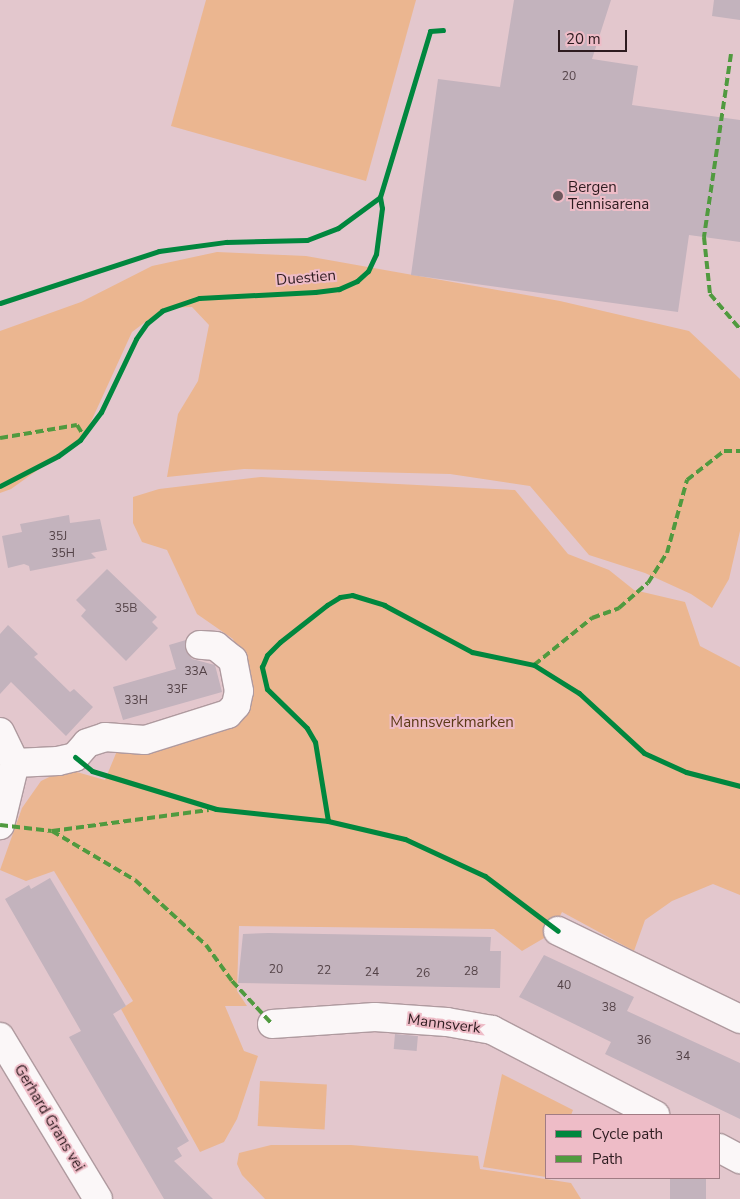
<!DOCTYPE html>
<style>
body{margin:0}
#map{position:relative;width:740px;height:1199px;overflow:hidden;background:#e3c7cd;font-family:"Nunito Sans",sans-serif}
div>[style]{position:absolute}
.green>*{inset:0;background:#ebb690;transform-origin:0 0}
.building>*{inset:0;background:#c3b3bd;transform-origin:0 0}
.roads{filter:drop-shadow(1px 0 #af9a9f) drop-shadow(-1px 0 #af9a9f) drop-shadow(0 1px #af9a9f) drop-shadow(0 -1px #af9a9f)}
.street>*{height:28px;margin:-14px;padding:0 14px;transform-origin:14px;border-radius:14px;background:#fbf7f8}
.quiet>*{height:4px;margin-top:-2px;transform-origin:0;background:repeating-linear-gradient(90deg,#509a3f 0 8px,transparent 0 12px)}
.cycleway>*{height:5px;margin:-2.5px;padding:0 2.5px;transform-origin:2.5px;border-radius:2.5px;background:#00873e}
.dots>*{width:14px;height:14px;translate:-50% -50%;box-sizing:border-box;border:2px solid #eebcc7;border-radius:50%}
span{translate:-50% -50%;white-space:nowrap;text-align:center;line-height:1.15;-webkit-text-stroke:4px #eebcc7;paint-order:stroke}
.number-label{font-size:12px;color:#534247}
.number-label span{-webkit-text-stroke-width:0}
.poi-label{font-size:15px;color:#2e1c20}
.left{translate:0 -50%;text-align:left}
.street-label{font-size:15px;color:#2e1c20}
.park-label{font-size:15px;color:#5c3a17}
.legend{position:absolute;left:545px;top:1114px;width:175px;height:65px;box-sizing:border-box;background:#eebcc7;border:1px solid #a17c84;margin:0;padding:6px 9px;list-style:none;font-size:15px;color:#2e1c20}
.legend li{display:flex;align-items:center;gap:10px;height:25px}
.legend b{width:25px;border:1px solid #a17c84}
.scale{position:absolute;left:558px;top:30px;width:69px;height:22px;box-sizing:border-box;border:2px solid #2e1c20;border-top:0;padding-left:6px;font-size:15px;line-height:18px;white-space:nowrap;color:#2e1c20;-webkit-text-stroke:4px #eebcc7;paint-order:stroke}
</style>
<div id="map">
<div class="green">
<i style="clip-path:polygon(206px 0,416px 0,366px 181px,171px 126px)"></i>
<i style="clip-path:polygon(217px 252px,306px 256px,560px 301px,689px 331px,740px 379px,740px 531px,729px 579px,712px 608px,691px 594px,645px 573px,589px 555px,530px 486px,450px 474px,244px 469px,167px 477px,178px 414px,198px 381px,209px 325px,192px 307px,164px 308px,132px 332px,84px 437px,11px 489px,0 493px,0 331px,81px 302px,152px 266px)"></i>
<i style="clip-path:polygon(261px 477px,515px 490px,568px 554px,609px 570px,634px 590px,685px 602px,700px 646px,740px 667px,740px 895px,713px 884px,672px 901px,645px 920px,634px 951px,562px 912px,551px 934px,522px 951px,494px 929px,239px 926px,237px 991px,247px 1006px,225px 1006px,244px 1051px,258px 1056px,237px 1119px,224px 1142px,200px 1152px,121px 1009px,133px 1001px,54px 871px,26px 881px,0 870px,22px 808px,41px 781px,66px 769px,105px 780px,119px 746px,238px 717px,238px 652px,233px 639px,197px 614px,167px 550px,142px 542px,133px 523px,133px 497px,159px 489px)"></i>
<i style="clip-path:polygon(502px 1074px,573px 1110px,571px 1115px,546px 1115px,546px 1177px,483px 1167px)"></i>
<i style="left:260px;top:1081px;width:67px;height:45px;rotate:3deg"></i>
<i style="clip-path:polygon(271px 1145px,351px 1145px,478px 1156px,480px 1169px,571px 1183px,581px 1199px,265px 1199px,242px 1175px,237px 1164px,239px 1153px)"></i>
</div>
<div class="building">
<i style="clip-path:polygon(514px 0,611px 0,592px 59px,638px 66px,632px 105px,740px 120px,740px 242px,689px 235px,678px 312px,411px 275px,438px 79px,500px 87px)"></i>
<i style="clip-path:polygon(714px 0,740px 0,740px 20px,712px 16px)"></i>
<i style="clip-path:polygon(69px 515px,70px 523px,100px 519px,107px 550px,91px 553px,96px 558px,30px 571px,29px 566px,24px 564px,8px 568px,2px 536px,22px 532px,20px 524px)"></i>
<i style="clip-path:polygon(107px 569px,157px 617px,152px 622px,158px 628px,126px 661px,81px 616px,86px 610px,76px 600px)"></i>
<i style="clip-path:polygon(8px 625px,38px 654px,34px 657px,70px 692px,74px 689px,93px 707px,66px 736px,11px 682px,0 694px,0 634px)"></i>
<i style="clip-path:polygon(186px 640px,186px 651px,192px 659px,215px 665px,222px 692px,123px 720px,113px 687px,176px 669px,169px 645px)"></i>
<i style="clip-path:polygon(50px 878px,126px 1006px,113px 1014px,189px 1141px,177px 1148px,182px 1156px,174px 1161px,213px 1199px,164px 1199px,69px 1037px,81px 1031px,5px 899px,29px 885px,31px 889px)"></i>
<i style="clip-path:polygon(268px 933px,491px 937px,490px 951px,501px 951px,500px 988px,238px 983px,243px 934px)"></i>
<i style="clip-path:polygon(544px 955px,634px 997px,627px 1011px,740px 1063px,740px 1119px,605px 1054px,611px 1042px,519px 997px)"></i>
<i style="left:395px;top:1034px;width:23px;height:15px;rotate:5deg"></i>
<i style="left:670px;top:1178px;width:36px;height:21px"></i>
</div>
<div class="roads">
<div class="street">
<i style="left:0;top:732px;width:34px;rotate:64deg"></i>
<i style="left:15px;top:763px;width:64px;rotate:103.6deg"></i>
<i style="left:15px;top:763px;width:43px;rotate:-2.7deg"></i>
<i style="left:58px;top:761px;width:17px;rotate:-13deg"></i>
<i style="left:75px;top:757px;width:18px;rotate:-49deg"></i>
<i style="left:87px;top:743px;width:19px;rotate:-18deg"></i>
<i style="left:105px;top:737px;width:40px;rotate:4.3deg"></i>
<i style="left:145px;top:740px;width:87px;rotate:-17.4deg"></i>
<i style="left:228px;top:714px;width:12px;rotate:-48deg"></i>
<i style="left:236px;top:705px;width:14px;rotate:-78deg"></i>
<i style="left:239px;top:691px;width:32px;rotate:-101deg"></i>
<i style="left:233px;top:660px;width:22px;rotate:-141deg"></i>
<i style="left:216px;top:646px;width:16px;rotate:-176deg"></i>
<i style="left:558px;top:931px;width:202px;rotate:25.8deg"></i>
<i style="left:272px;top:1024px;width:103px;rotate:-3.9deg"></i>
<i style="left:375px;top:1017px;width:72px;rotate:4deg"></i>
<i style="left:447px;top:1022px;width:46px;rotate:10.1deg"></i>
<i style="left:492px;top:1030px;width:184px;rotate:27.5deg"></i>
<i style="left:0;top:1037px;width:189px;rotate:58.8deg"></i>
<i style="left:719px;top:1148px;width:24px;rotate:28deg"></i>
</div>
</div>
<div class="quiet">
<i style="left:731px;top:54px;width:185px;rotate:98.4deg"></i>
<i style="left:704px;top:237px;width:57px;rotate:84deg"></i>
<i style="left:710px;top:294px;width:46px;rotate:49.4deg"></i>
<i style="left:0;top:438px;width:78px;rotate:-9.6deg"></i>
<i style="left:77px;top:425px;width:13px;rotate:58deg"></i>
<i style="left:534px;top:665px;width:75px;rotate:-39deg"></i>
<i style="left:592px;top:618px;width:29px;rotate:-20deg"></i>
<i style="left:619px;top:608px;width:38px;rotate:-41deg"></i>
<i style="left:648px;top:583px;width:36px;rotate:-58deg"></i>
<i style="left:667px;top:553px;width:76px;rotate:-74.7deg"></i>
<i style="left:687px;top:480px;width:47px;rotate:-38.1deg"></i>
<i style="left:724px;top:451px;width:16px"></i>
<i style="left:0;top:825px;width:52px;rotate:6.6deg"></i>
<i style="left:52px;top:831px;width:158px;rotate:-7.6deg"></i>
<i style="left:52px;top:831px;width:96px;rotate:30.6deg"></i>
<i style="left:135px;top:880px;width:96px;rotate:42.5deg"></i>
<i style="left:206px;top:945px;width:44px;rotate:54.2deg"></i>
<i style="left:232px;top:981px;width:59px;rotate:47.1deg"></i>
</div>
<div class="cycleway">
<i style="left:380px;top:197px;width:173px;rotate:-73.2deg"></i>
<i style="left:430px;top:31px;width:13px;rotate:-4deg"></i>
<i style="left:0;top:303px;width:167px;rotate:-18.1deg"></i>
<i style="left:159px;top:251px;width:68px;rotate:-7.7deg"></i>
<i style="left:226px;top:242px;width:81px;rotate:-1.4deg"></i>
<i style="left:307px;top:240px;width:33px;rotate:-21deg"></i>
<i style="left:338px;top:228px;width:52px;rotate:-36.4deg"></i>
<i style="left:380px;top:197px;width:11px;rotate:80deg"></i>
<i style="left:382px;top:208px;width:46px;rotate:97.4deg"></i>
<i style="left:376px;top:254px;width:19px;rotate:115deg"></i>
<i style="left:368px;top:271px;width:15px;rotate:138deg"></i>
<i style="left:357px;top:281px;width:20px;rotate:156deg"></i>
<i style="left:339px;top:289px;width:24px;rotate:173deg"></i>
<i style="left:315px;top:292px;width:116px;rotate:177deg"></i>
<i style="left:199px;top:298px;width:39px;rotate:161deg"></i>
<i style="left:162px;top:311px;width:19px;rotate:141deg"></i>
<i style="left:147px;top:323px;width:19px;rotate:125deg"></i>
<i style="left:136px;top:339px;width:81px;rotate:115.6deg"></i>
<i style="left:101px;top:412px;width:35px;rotate:127deg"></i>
<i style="left:80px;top:440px;width:27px;rotate:144deg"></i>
<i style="left:58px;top:456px;width:65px;rotate:152.7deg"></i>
<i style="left:75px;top:757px;width:22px;rotate:39deg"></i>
<i style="left:92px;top:771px;width:130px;rotate:17deg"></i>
<i style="left:216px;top:809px;width:113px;rotate:6.1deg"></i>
<i style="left:328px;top:821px;width:79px;rotate:13.2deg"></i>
<i style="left:405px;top:839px;width:88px;rotate:24.8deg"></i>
<i style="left:485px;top:876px;width:91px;rotate:37deg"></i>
<i style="left:328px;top:821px;width:80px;rotate:-99.3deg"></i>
<i style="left:315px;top:742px;width:16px;rotate:-120deg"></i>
<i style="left:307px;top:728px;width:56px;rotate:-135.7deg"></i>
<i style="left:267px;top:689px;width:23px;rotate:-103deg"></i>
<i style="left:262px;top:667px;width:13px;rotate:-67deg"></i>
<i style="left:267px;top:655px;width:18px;rotate:-45deg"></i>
<i style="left:280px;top:642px;width:60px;rotate:-38.2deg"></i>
<i style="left:327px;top:605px;width:15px;rotate:-32deg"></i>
<i style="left:340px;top:597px;width:12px;rotate:-9deg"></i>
<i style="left:352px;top:595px;width:34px;rotate:17deg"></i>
<i style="left:384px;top:605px;width:100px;rotate:28.1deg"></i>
<i style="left:472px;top:652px;width:63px;rotate:11.8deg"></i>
<i style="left:534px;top:665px;width:53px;rotate:31.9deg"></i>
<i style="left:579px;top:693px;width:88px;rotate:42.7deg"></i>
<i style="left:644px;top:753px;width:46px;rotate:24.3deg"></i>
<i style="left:686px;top:772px;width:56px;rotate:14.5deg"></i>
</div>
<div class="dots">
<i style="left:558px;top:196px;background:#6d585d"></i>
</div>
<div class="number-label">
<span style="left:569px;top:77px">20</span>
<span style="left:58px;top:537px">35J</span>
<span style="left:63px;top:554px">35H</span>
<span style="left:126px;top:609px">35B</span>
<span style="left:196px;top:672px">33A</span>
<span style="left:177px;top:690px">33F</span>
<span style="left:136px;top:701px">33H</span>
<span style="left:276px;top:970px">20</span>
<span style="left:324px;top:971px">22</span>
<span style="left:471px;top:972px">28</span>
<span style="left:372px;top:973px">24</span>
<span style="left:423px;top:974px">26</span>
<span style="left:564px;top:986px">40</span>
<span style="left:609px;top:1008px">38</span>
<span style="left:644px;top:1041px">36</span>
<span style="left:683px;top:1057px">34</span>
</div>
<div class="poi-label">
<span class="left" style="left:568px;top:196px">Bergen<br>Tennisarena</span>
</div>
<div class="street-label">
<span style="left:306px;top:278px;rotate:-5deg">Duestien</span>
<span style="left:444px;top:1024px;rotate:7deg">Mannsverk</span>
<span style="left:49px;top:1118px;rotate:59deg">Gerhard Grans vei</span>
</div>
<div class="park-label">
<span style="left:452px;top:723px">Mannsverkmarken</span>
</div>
<ul class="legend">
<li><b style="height:6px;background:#00873e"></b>Cycle path</li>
<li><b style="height:6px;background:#509a3f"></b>Path</li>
</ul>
<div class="scale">20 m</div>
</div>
